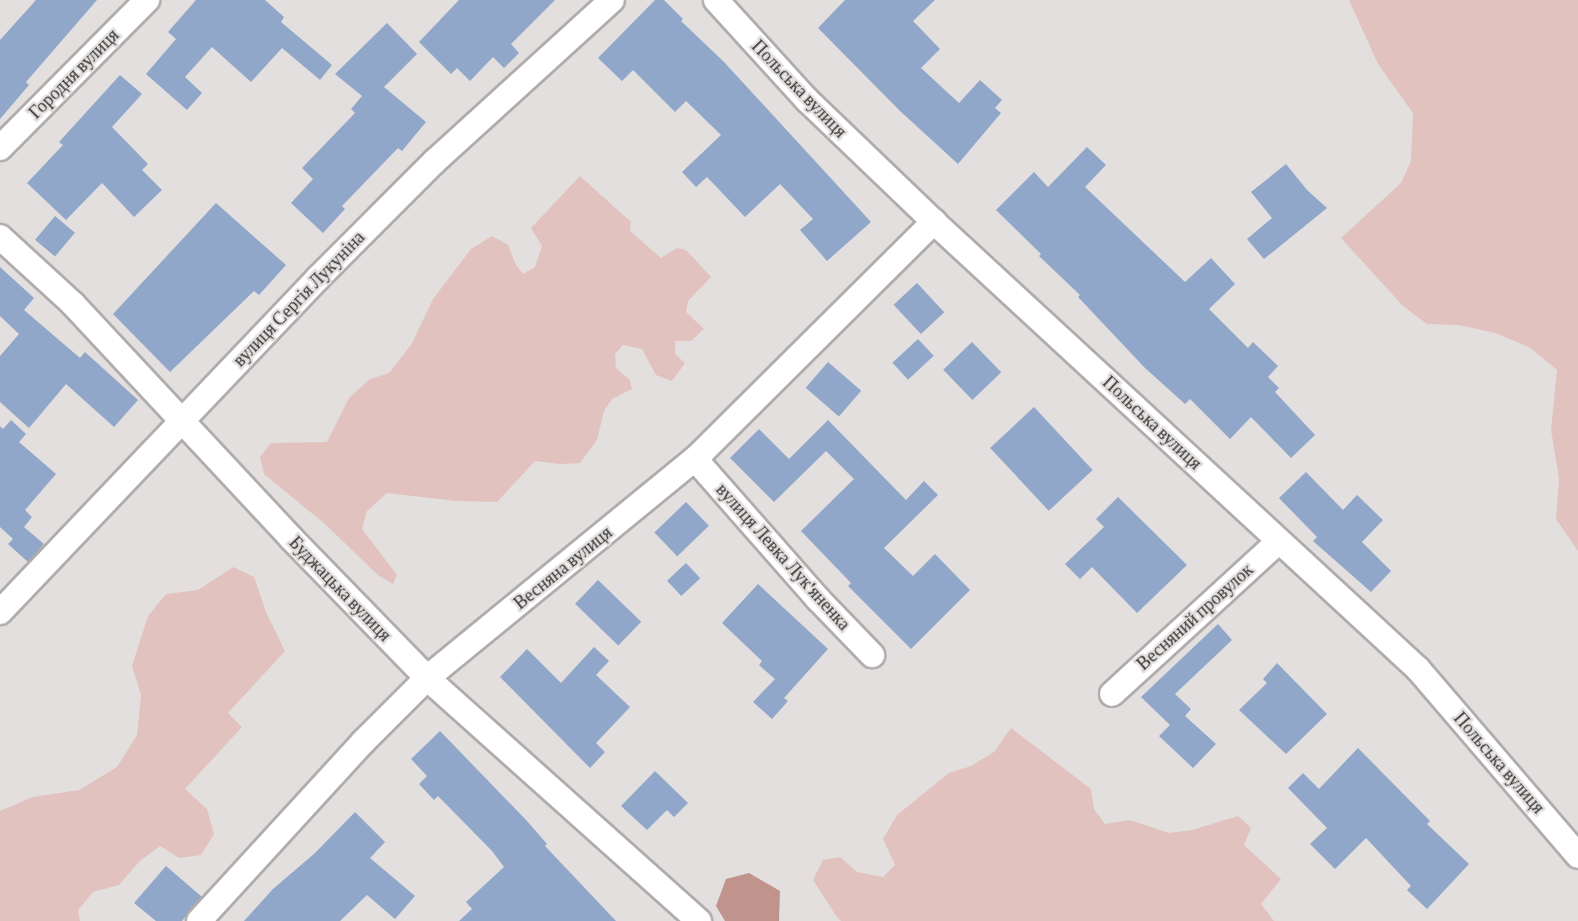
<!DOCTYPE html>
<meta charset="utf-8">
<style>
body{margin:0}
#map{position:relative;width:1578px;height:921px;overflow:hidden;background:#e2dfde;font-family:"Crimson Pro",serif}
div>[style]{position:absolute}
.green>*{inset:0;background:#e2c2be}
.forest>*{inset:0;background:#c0938d}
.building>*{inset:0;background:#91a7c9;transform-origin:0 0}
.roads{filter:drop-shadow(2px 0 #b0acac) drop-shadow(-2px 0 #b0acac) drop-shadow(0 2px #b0acac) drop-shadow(0 -2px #b0acac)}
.minor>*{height:24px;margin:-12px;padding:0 12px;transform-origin:12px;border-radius:12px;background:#fff}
span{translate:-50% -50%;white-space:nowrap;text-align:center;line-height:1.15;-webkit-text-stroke:4.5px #e2dfde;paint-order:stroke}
.street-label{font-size:18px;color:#353433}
</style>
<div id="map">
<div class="green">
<i style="clip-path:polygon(1349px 0,1578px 0,1578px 551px,1556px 519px,1559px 479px,1551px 430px,1557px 370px,1529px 347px,1495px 333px,1459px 325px,1427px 324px,1403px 306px,1341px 238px,1401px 183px,1411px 161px,1413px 113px,1378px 64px)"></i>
<i style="clip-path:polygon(580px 176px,631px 222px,630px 231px,661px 258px,677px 248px,686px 250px,711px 277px,688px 301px,686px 312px,704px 329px,691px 341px,675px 341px,675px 354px,685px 363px,672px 381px,656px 375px,642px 349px,623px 345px,615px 354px,616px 368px,630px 380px,632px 389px,612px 399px,604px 411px,597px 440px,580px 463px,560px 464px,535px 461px,497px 502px,456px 501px,387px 493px,367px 511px,362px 529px,397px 575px,393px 584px,379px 576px,325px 524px,264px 474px,260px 457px,271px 443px,327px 442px,349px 398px,370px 379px,389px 373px,411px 345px,433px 299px,471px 249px,492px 236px,508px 245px,516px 265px,523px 274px,535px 267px,542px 246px,531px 228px)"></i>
<i style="clip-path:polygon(233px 567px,254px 577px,266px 612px,285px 651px,228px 713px,242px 727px,185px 789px,207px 809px,214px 834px,201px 855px,179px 858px,160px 846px,140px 861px,119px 885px,93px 892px,78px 910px,80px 921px,0 921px,0 811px,33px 797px,79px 790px,117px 767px,137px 735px,141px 695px,132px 666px,148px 616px,166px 594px,198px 590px)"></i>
<i style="clip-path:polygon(1011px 728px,1091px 789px,1094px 809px,1105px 824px,1130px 820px,1169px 833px,1192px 830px,1238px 816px,1251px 828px,1244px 845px,1281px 879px,1261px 904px,1274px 921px,841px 921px,837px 917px,813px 880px,823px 860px,840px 857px,857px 872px,883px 877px,895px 865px,883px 839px,897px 815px,949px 773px,971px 766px,994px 752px)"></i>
</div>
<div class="forest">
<i style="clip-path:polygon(749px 873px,780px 891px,779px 921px,725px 921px,716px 906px,726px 879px)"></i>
</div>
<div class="building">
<i style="clip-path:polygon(36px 0,97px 0,26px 82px,29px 85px,0 119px,0 40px)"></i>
<i style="clip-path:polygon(196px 0,265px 0,284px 17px,281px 22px,332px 65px,320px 80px,282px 48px,251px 82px,212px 47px,185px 77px,202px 93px,187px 110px,146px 74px,176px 39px,168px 32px)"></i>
<i style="clip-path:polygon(459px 0,555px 0,511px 44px,519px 53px,504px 68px,493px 57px,470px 81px,457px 68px,451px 74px,419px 42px)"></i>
<i style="clip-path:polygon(655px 0,664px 0,683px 19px,681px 21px,724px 62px,871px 222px,827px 261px,800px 230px,813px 219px,780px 184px,745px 217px,707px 177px,696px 187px,682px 172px,721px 135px,686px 101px,675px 112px,633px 70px,622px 81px,598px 58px)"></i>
<i style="clip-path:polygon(845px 0,935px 0,913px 21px,940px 49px,921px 68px,959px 103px,980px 80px,1002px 100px,995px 108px,1001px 113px,958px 164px,900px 111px,818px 28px)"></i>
<i style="clip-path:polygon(387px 23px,417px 54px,384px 87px,426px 122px,402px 151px,398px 148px,342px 206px,345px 209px,323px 233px,291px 203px,313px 179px,302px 168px,355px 113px,351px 109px,362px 96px,335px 74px)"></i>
<i style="clip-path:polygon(120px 75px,142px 94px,112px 127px,148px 164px,142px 170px,162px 190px,134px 217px,102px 183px,66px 220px,27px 183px,63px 145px,59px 142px)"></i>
<i style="clip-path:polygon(1087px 147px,1106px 165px,1085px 187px,1185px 282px,1211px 258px,1235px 284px,1209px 309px,1248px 348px,1253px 342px,1278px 366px,1268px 377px,1279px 388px,1275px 392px,1315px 435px,1291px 458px,1251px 417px,1230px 439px,1190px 399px,1185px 404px,1145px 368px,1078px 297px,1080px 295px,1039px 256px,1041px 254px,996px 210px,1034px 172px,1048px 187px)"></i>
<i style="clip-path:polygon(1286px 164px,1307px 190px,1327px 208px,1264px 259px,1247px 239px,1272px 218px,1251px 192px)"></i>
<i style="clip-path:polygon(216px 203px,286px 265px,259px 295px,254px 291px,170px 372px,113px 314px)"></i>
<i style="left:55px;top:216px;width:26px;height:31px;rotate:40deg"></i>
<i style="clip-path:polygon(0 267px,34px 298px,24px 310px,80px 358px,85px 352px,138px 400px,114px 427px,66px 384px,29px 428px,0 402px,0 356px,19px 334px,0 316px)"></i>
<i style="left:917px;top:283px;width:40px;height:32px;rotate:47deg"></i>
<i style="left:918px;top:339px;width:23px;height:35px;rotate:47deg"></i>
<i style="left:972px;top:342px;width:42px;height:40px;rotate:46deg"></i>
<i style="left:828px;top:362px;width:44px;height:34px;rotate:41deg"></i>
<i style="left:1034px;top:407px;width:86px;height:60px;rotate:47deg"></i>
<i style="clip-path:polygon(11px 420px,26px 434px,19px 442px,56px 474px,25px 510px,32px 517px,24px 527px,44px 544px,28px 562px,8px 544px,13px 539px,0 527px,0 426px,3px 429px)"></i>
<i style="clip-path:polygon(828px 420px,906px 500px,924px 481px,938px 495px,884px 548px,913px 576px,935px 554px,970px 590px,911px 649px,848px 586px,851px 583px,801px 531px,854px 479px,826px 451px,774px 502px,730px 458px,759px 429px,789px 459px)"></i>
<i style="clip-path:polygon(1306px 472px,1343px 510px,1357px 495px,1383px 520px,1362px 542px,1391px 571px,1371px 592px,1313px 541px,1317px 537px,1279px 498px)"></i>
<i style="clip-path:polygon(1118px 497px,1187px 565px,1137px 613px,1092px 567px,1080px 579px,1065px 564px,1104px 527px,1096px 519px)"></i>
<i style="left:686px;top:502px;width:33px;height:44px;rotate:46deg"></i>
<i style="left:686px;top:563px;width:21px;height:26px;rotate:47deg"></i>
<i style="left:598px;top:580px;width:60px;height:33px;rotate:44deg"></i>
<i style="clip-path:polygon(758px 584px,828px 649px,784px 698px,788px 701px,772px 719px,753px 702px,775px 679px,759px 665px,762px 661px,722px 623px)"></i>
<i style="clip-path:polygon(1218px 624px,1232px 640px,1175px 694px,1191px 709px,1185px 716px,1216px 744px,1193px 768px,1159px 736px,1170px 725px,1141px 697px)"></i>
<i style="clip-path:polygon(594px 647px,609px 661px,596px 675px,630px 707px,596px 743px,605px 752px,590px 768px,500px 677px,527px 649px,561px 683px)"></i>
<i style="clip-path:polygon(1277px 663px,1327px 714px,1286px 754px,1239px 710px,1267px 683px,1263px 679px)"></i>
<i style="clip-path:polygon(440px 731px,527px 821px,547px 844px,545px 846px,616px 921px,459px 921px,472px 909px,466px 902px,504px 867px,492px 851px,438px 796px,434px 800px,419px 784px,427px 776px,411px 759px)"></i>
<i style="clip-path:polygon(1358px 748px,1430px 821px,1427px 824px,1469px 864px,1427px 909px,1407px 890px,1411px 886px,1366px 838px,1335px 869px,1310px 844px,1327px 828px,1288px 788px,1303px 773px,1319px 789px)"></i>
<i style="clip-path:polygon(655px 771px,688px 803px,674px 817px,667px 810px,647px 830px,621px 806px)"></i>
<i style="clip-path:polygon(355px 812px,385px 842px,370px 858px,415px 896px,395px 919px,367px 895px,340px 921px,244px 921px,273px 889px,315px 853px)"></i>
<i style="clip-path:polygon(166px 866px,202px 897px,182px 921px,156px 921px,134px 903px)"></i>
</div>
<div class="roads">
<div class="minor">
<i style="left:716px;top:0;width:135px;rotate:47.7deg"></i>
<i style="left:807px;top:100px;width:176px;rotate:43.8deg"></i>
<i style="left:934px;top:222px;width:659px;rotate:42.72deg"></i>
<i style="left:1418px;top:669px;width:246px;rotate:49.4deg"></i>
<i style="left:0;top:148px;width:209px;rotate:-45.2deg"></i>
<i style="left:0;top:237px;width:99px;rotate:42.5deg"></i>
<i style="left:73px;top:304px;width:320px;rotate:47deg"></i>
<i style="left:291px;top:538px;width:195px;rotate:45.8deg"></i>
<i style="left:427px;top:678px;width:365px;rotate:41.8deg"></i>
<i style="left:695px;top:459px;width:186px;rotate:48.7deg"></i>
<i style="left:818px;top:599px;width:78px;rotate:46deg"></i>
<i style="left:0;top:612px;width:461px;rotate:-46.4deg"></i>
<i style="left:318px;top:278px;width:165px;rotate:-45deg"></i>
<i style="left:435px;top:161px;width:239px;rotate:-42.3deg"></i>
<i style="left:1112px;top:694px;width:226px;rotate:-42.5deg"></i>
<i style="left:199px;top:921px;width:243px;rotate:-47.5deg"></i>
<i style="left:363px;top:742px;width:91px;rotate:-45deg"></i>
<i style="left:427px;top:678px;width:346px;rotate:-39.3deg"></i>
<i style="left:695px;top:459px;width:337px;rotate:-44.8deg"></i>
</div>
</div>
<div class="street-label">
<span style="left:74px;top:74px;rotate:-45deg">Городня вулиця</span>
<span style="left:799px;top:89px;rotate:46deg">Польська вулиця</span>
<span style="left:299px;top:299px;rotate:-46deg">вулиця Сергія Лукуніна</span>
<span style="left:1152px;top:423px;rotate:43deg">Польська вулиця</span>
<span style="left:783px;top:557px;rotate:48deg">вулиця Левка Лук'яненка</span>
<span style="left:563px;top:568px;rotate:-39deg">Весняна вулиця</span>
<span style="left:340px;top:589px;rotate:46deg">Буджацька вулиця</span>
<span style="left:1195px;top:617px;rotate:-42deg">Весняний провулок</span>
<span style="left:1499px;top:763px;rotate:49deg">Польська вулиця</span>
</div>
</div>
